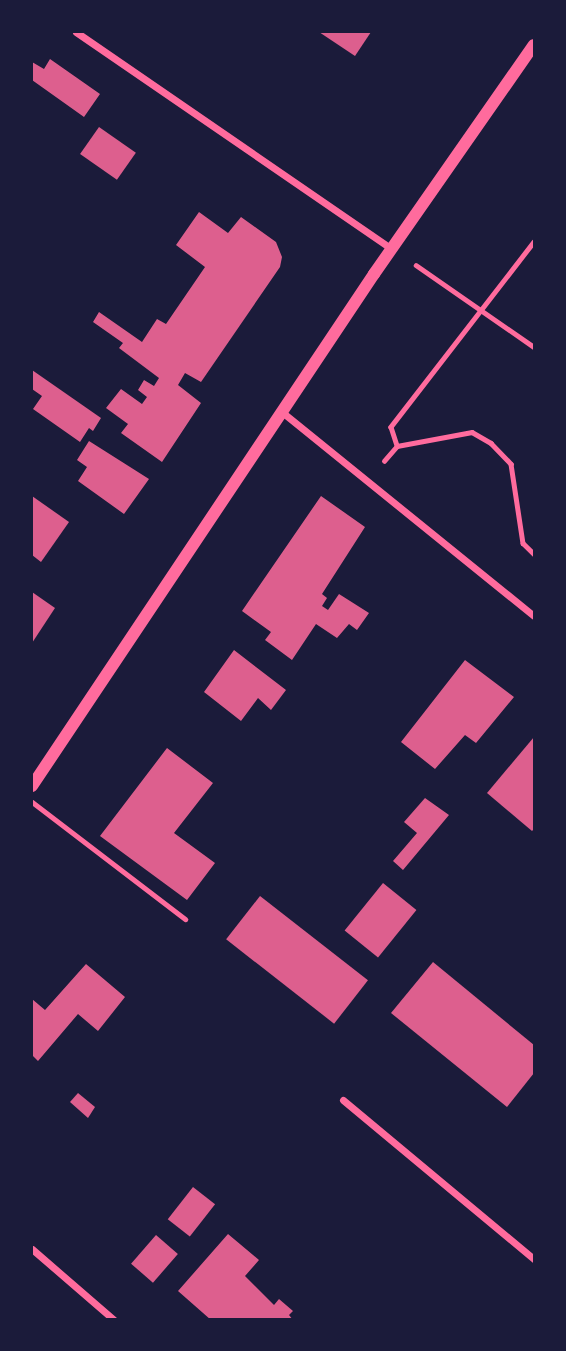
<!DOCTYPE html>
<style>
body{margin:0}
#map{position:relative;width:566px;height:1351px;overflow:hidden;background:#1b1b3a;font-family:"Open Sans",sans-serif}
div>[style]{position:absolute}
.building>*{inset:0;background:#dd5f8e;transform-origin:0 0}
.path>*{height:4.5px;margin:-2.25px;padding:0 2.25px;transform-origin:2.25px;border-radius:2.25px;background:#ff6b9d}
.service>*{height:5px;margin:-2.5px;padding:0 2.5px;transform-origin:2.5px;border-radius:2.5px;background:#ff6b9d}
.minor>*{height:7px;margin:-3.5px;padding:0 3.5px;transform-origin:3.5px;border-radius:3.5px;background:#ff6b9d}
.tertiary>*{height:12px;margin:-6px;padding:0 6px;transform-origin:6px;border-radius:6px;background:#ff6b9d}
span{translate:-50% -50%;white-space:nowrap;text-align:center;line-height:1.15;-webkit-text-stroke:5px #1b1b3a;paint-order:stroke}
.frame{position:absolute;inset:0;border:33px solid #1b1b3a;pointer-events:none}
</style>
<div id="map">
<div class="building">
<i style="clip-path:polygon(319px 32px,371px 32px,355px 56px)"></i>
<i style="clip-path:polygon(50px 59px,100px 94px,84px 117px,32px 80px,32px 62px,44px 69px)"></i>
<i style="left:99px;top:127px;width:45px;height:33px;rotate:35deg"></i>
<i style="clip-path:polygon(199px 212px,228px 233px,241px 217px,276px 242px,282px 257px,280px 267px,201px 382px,185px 373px,178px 385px,201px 403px,162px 462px,121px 433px,128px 424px,106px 408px,121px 389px,142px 404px,147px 397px,138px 390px,144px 380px,154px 386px,159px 378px,119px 348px,123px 343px,93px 322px,99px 312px,142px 342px,157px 319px,166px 324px,205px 267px,176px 245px)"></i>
<i style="clip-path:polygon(32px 370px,101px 418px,93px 431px,89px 428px,80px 442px,33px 409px,42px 396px,32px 389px)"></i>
<i style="clip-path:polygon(89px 441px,149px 479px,124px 514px,78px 481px,87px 467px,77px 460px)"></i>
<i style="clip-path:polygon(32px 496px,69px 522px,41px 562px,32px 555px)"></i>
<i style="clip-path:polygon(321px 496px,365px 527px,322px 594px,327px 598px,322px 606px,328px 610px,339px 594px,369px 613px,357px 630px,349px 624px,337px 638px,316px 624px,292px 660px,265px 640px,271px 632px,242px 611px)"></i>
<i style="clip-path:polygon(32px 592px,55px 608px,32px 643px)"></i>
<i style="clip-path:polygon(234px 650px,286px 690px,271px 710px,258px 698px,241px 721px,204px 692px)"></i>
<i style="clip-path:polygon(465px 660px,514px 697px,476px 743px,465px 735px,435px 769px,401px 742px)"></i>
<i style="clip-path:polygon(534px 737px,534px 829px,532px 831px,487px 793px)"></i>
<i style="clip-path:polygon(167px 748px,213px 783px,174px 833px,215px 863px,187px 900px,100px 836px)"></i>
<i style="clip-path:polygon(425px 798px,449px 815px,403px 870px,393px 861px,417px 833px,404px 822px)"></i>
<i style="left:383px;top:883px;width:43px;height:61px;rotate:39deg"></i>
<i style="left:260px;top:896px;width:137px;height:55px;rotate:38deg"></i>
<i style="clip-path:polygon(433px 962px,534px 1045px,534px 1073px,507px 1107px,391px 1013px)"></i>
<i style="clip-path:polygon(86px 964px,125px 997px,98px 1031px,78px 1014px,38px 1061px,32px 1055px,32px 999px,45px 1010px)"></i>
<i style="clip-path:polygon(78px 1093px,95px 1107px,88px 1118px,70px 1102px)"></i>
<i style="left:193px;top:1187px;width:28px;height:41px;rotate:38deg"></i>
<i style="clip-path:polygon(228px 1234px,259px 1260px,245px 1276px,274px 1305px,279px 1299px,293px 1311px,289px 1315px,293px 1320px,211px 1320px,178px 1291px)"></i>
<i style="left:156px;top:1235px;width:29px;height:38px;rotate:41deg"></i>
</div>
<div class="path">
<i style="left:534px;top:242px;width:234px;rotate:127.7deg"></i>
<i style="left:391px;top:427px;width:20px;rotate:72deg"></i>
<i style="left:397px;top:446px;width:76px;rotate:-10.6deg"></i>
<i style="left:472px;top:432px;width:22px;rotate:30deg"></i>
<i style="left:491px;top:443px;width:29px;rotate:46deg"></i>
<i style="left:511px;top:464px;width:80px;rotate:81.4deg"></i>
<i style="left:523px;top:543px;width:16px;rotate:45deg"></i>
<i style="left:416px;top:265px;width:144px;rotate:34.8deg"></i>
<i style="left:384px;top:461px;width:20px;rotate:-49deg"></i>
</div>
<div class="service">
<i style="left:32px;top:802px;width:193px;rotate:37.4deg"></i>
</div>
<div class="minor">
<i style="left:76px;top:32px;width:383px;rotate:34.5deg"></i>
<i style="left:282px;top:412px;width:324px;rotate:39deg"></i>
<i style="left:343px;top:1100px;width:249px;rotate:39.8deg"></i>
<i style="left:32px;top:1249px;width:108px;rotate:40.9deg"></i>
</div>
<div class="tertiary">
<i style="left:32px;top:786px;width:616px;rotate:-56.26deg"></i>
<i style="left:374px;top:274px;width:279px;rotate:-55.1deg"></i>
</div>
<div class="frame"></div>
</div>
